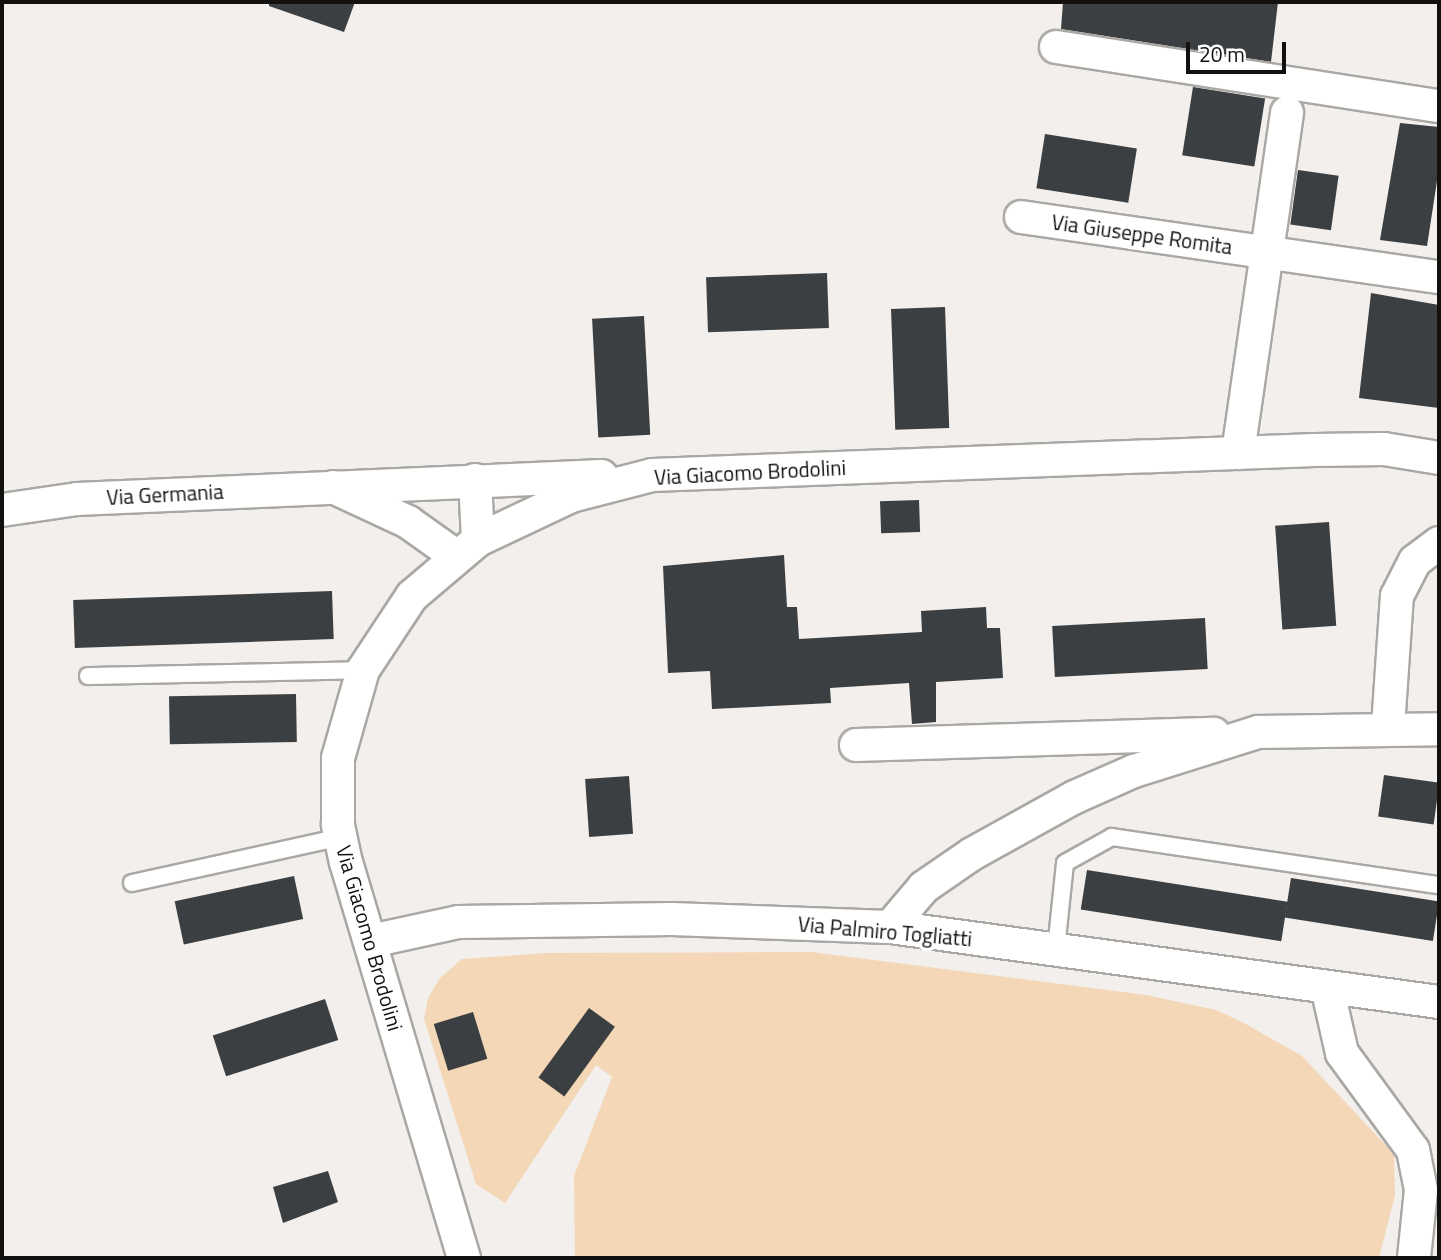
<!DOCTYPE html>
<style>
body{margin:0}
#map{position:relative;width:1441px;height:1260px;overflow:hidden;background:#f2efec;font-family:"Titillium Web",sans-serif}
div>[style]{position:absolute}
.green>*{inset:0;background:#f3d7b6}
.building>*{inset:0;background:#3c3f41;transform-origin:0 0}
.roads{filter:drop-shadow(2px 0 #aaa8a4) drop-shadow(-2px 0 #aaa8a4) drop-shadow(0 2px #aaa8a4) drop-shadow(0 -2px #aaa8a4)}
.service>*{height:16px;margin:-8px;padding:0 8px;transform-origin:8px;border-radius:8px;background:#fff}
.minor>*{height:32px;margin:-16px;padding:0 16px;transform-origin:16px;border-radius:16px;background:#fff}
span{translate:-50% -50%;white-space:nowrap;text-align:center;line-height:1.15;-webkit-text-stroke:7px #fff;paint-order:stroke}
.street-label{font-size:21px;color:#121110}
.frame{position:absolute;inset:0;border:4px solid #121110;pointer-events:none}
.scale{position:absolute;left:1186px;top:42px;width:100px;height:32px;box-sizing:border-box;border:4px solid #121110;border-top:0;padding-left:9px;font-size:21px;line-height:24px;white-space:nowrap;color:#121110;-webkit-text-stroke:5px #fff;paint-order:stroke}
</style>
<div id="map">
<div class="green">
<i style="clip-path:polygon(811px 952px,1146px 995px,1216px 1010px,1244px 1023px,1302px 1056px,1394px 1154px,1395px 1195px,1379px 1258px,575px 1258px,574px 1176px,612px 1077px,596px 1065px,505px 1203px,476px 1184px,424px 1019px,428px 998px,440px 978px,462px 959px,548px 953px)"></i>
</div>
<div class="building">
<i style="clip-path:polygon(269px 2px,355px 2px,344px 32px,269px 6px)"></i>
<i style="clip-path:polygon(1063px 2px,1278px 2px,1271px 62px,1061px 29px)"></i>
<i style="left:1193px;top:87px;width:73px;height:69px;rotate:9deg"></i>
<i style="clip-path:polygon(1400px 123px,1439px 127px,1439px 168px,1427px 246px,1380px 240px)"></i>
<i style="left:1045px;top:134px;width:93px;height:55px;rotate:9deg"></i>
<i style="left:1298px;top:170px;width:41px;height:55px;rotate:8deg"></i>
<i style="left:827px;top:273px;width:55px;height:121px;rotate:88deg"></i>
<i style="clip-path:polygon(1371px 293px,1439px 305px,1439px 408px,1359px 398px)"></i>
<i style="left:945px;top:307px;width:121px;height:54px;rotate:88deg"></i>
<i style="left:644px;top:316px;width:119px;height:52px;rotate:87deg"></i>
<i style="left:919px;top:500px;width:32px;height:39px;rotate:88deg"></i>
<i style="left:1329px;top:522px;width:104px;height:54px;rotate:86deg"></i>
<i style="clip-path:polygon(784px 555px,787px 607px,797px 607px,799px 639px,922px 632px,921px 611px,986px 607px,987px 628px,1000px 628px,1003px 678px,936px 682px,936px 722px,912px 724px,909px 683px,830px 688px,831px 703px,712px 709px,710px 671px,668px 673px,663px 566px)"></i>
<i style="left:332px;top:591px;width:48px;height:259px;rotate:88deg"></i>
<i style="left:1205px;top:618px;width:51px;height:153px;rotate:87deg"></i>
<i style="left:296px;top:694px;width:48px;height:127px;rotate:89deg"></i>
<i style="left:1384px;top:775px;width:56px;height:42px;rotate:8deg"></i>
<i style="left:629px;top:776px;width:58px;height:44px;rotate:86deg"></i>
<i style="left:1087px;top:870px;width:203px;height:40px;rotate:9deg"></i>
<i style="left:294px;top:876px;width:44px;height:122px;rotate:78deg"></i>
<i style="left:1291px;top:878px;width:150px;height:40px;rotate:9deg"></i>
<i style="left:325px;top:999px;width:43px;height:118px;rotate:72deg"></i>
<i style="left:589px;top:1008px;width:32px;height:86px;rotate:36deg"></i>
<i style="left:473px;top:1012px;width:49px;height:41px;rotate:73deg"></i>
<i style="clip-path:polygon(328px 1171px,338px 1202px,283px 1223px,273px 1187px)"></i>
</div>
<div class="roads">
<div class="service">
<i style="left:88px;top:676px;width:275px;rotate:-1.2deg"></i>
<i style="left:132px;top:883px;width:214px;rotate:-12.4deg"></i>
<i style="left:1056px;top:949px;width:86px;rotate:-84deg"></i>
<i style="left:1065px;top:863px;width:54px;rotate:-29deg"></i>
<i style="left:1112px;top:837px;width:331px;rotate:8.4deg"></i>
</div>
<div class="minor">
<i style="left:1056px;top:47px;width:388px;rotate:8.8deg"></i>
<i style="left:1021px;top:217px;width:422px;rotate:8.2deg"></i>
<i style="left:1238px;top:453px;width:344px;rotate:-81.8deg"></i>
<i style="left:475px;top:480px;width:60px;rotate:87.1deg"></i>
<i style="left:333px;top:487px;width:83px;rotate:25deg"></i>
<i style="left:408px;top:522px;width:60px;rotate:35.5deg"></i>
<i style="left:2px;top:510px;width:76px;rotate:-8.3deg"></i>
<i style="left:77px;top:499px;width:525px;rotate:-2.51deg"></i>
<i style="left:1388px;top:727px;width:131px;rotate:-86.1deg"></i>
<i style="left:1397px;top:596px;width:39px;rotate:-63deg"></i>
<i style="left:1415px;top:561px;width:30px;rotate:-37deg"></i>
<i style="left:856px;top:745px;width:358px;rotate:-1.8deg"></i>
<i style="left:890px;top:927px;width:52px;rotate:-49.6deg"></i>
<i style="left:924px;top:887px;width:58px;rotate:-34.5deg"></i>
<i style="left:972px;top:854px;width:118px;rotate:-29deg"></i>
<i style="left:1075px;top:797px;width:64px;rotate:-23.8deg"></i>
<i style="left:1134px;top:771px;width:130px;rotate:-17.5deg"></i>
<i style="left:1258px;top:732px;width:181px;rotate:-0.9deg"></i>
<i style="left:371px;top:941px;width:90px;rotate:-12.2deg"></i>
<i style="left:459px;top:922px;width:213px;rotate:-0.8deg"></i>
<i style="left:672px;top:919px;width:218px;rotate:2.1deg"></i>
<i style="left:890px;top:927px;width:554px;rotate:7.78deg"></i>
<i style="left:1327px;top:987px;width:68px;rotate:77.2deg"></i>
<i style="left:1342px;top:1053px;width:120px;rotate:53.8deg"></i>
<i style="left:1413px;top:1150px;width:41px;rotate:78.7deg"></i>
<i style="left:1421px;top:1190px;width:68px;rotate:95.9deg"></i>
<i style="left:464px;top:1258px;width:412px;rotate:-106.6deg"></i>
<i style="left:346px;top:863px;width:40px;rotate:-102deg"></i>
<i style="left:338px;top:824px;width:66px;rotate:-90deg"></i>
<i style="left:338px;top:758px;width:91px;rotate:-74.1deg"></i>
<i style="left:363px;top:670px;width:89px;rotate:-56.5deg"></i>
<i style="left:412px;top:596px;width:87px;rotate:-40.3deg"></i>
<i style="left:478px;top:540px;width:103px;rotate:-25.3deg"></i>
<i style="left:571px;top:496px;width:84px;rotate:-14.5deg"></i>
<i style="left:652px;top:475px;width:663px;rotate:-2.16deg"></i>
<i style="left:1315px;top:450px;width:69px;rotate:-0.8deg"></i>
<i style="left:1384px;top:449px;width:56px;rotate:9.3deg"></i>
</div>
</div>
<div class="street-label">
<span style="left:1142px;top:234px;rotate:8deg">Via Giuseppe Romita</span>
<span style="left:750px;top:472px;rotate:-3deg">Via Giacomo Brodolini</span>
<span style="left:165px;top:494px;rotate:-3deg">Via Germania</span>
<span style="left:885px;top:931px;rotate:5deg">Via Palmiro Togliatti</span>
<span style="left:370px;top:938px;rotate:74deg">Via Giacomo Brodolini</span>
</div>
<div class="frame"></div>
<div class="scale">20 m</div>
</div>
